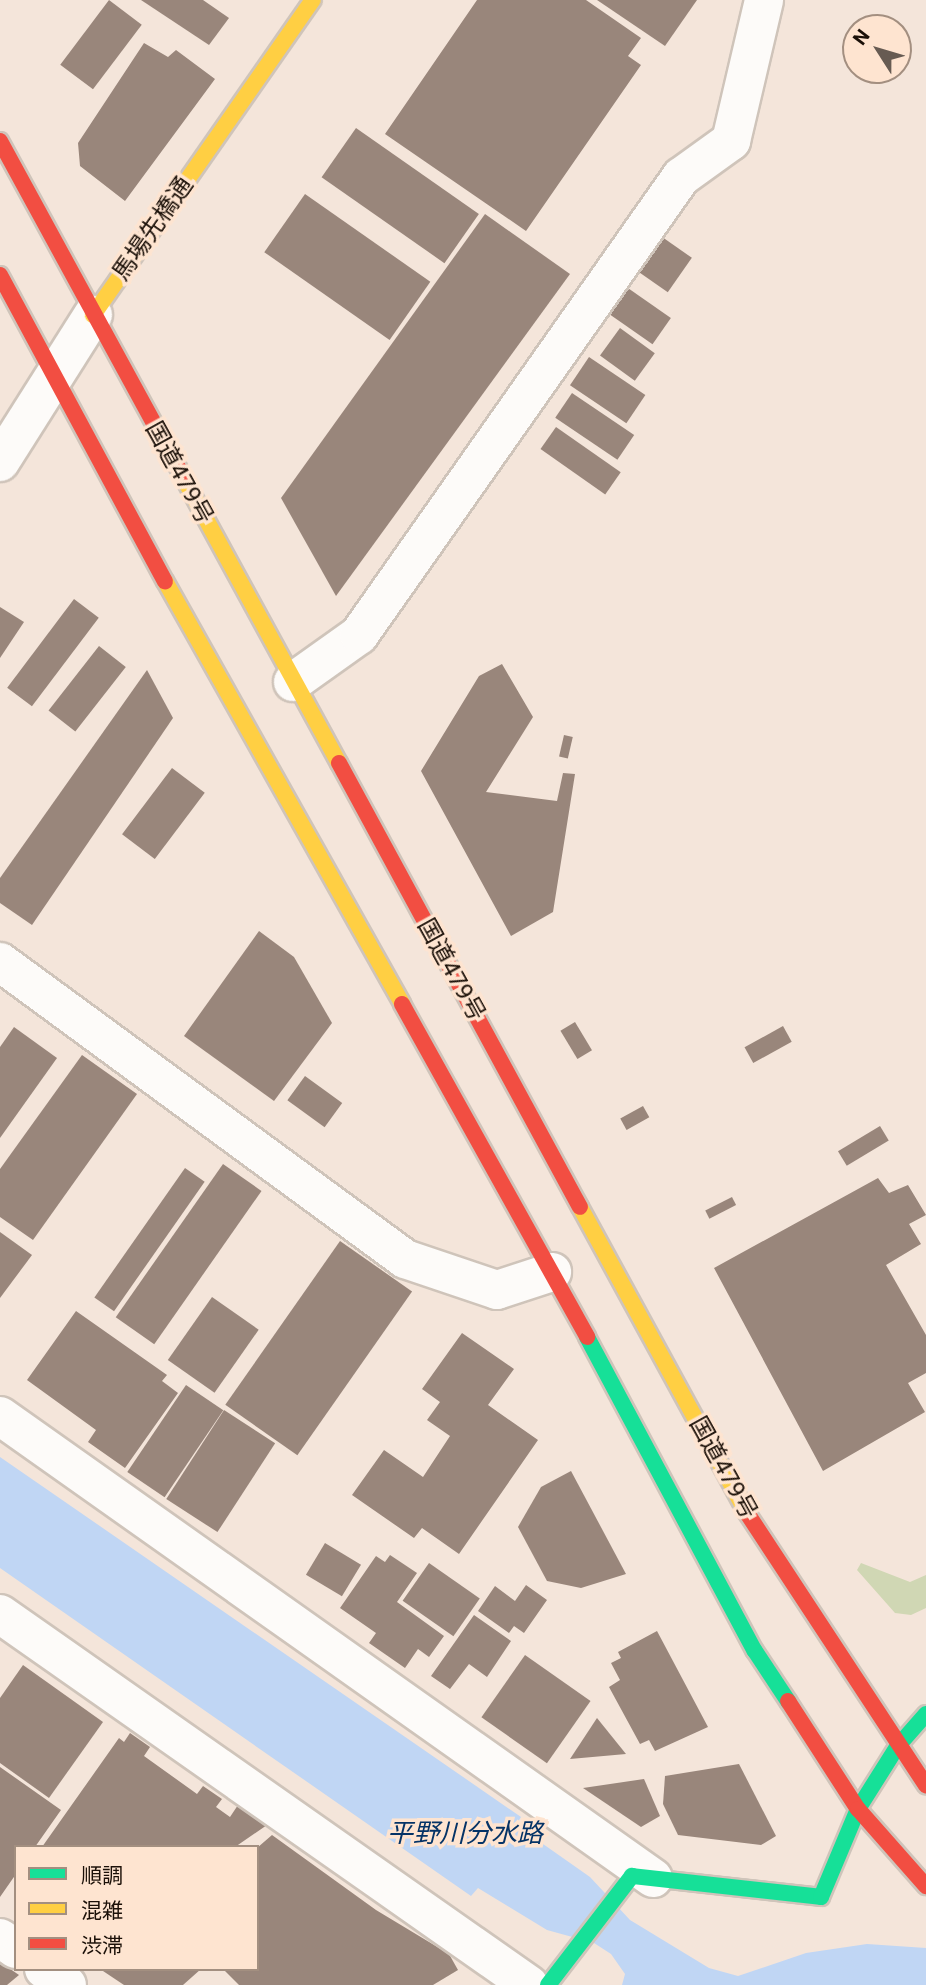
<!DOCTYPE html>
<meta charset="utf-8">
<style>
body{margin:0}
#map{position:relative;width:926px;height:1985px;overflow:hidden;background:#f4e5da;font-family:Roboto,"Noto Sans JP",sans-serif}
div>[style]{position:absolute}
.green>*{inset:0;background:#d0d7b4}
.water>*{inset:0;background:#c0d6f4}
.building>*{inset:0;background:#99867b;transform-origin:0 0}
.roads{filter:drop-shadow(2px 0 #cfc4ba) drop-shadow(-2px 0 #cfc4ba) drop-shadow(0 2px #cfc4ba) drop-shadow(0 -2px #cfc4ba)}
.street>*{height:38px;margin:-19px;padding:0 19px;transform-origin:19px;border-radius:19px;background:#fdfbf9}
.fast>*{height:16px;margin:-8px;padding:0 8px;transform-origin:8px;border-radius:8px;background:#16e098}
.slow>*{height:16px;margin:-8px;padding:0 8px;transform-origin:8px;border-radius:8px;background:#ffcf43}
.jam>*{height:16px;margin:-8px;padding:0 8px;transform-origin:8px;border-radius:8px;background:#f24e42}
span{translate:-50% -50%;white-space:nowrap;text-align:center;line-height:1.15;-webkit-text-stroke:7px #fee4d0;paint-order:stroke}
.street-label{font-size:24px;color:#1b1008}
.water-label{font-size:26px;color:#053366;font-style:italic}
.legend{position:absolute;left:14px;top:1845px;width:245px;height:126px;box-sizing:border-box;background:#fee4d0;border:2px solid #a38f80;margin:0;padding:9px 12px;list-style:none;font-size:21px;color:#1b1008}
.legend li{display:flex;align-items:center;gap:14px;height:35px}
.legend b{width:35px;border:2px solid #a38f80}
.north{position:absolute;left:842px;top:14px;width:70px;height:70px;box-sizing:border-box;background:#fee4d0;border:2px solid #a38f80;border-radius:50%;rotate:307deg;font-size:19px;font-weight:700;line-height:28px;text-align:center;color:#1b1008}
.north::after{content:'';display:block;margin:auto;width:24px;height:32px;background:#675b52;clip-path:polygon(50% 0,100% 100%,50% 72%,0 100%)}
</style>
<div id="map">
<div class="green">
<i style="clip-path:polygon(861px 1563px,910px 1582px,926px 1575px,926px 1608px,911px 1615px,895px 1613px,857px 1570px)"></i>
</div>
<div class="water">
<i style="clip-path:polygon(0 1457px,521px 1817px,516px 1825px,590px 1877px,630px 1920px,709px 1968px,738px 1976px,806px 1953px,867px 1944px,926px 1948px,926px 1985px,622px 1985px,625px 1974px,611px 1954px,594px 1943px,547px 1930px,478px 1888px,471px 1896px,0 1568px)"></i>
</div>
<div class="building">
<i style="left:109px;top:0;width:41px;height:81px;rotate:37deg"></i>
<i style="clip-path:polygon(141px 0,203px 0,229px 18px,209px 45px)"></i>
<i style="clip-path:polygon(477px 0,586px 0,641px 38px,628px 56px,641px 65px,526px 231px,385px 134px)"></i>
<i style="clip-path:polygon(597px 0,697px 0,665px 46px)"></i>
<i style="clip-path:polygon(144px 43px,168px 57px,176px 50px,215px 79px,125px 201px,80px 166px,78px 143px)"></i>
<i style="left:356px;top:128px;width:150px;height:60px;rotate:35deg"></i>
<i style="left:305px;top:194px;width:153px;height:71px;rotate:35deg"></i>
<i style="clip-path:polygon(485px 214px,570px 274px,336px 596px,281px 498px)"></i>
<i style="left:655px;top:232px;width:45px;height:42px;rotate:35deg"></i>
<i style="left:625px;top:286px;width:56px;height:32px;rotate:35deg"></i>
<i style="left:620px;top:328px;width:43px;height:34px;rotate:36deg"></i>
<i style="left:589px;top:357px;width:68px;height:34px;rotate:34deg"></i>
<i style="left:572px;top:393px;width:75px;height:30px;rotate:34deg"></i>
<i style="left:556px;top:427px;width:79px;height:27px;rotate:35deg"></i>
<i style="left:74px;top:599px;width:31px;height:111px;rotate:37deg"></i>
<i style="clip-path:polygon(0 607px,24px 622px,0 658px)"></i>
<i style="left:99px;top:646px;width:34px;height:82px;rotate:38deg"></i>
<i style="clip-path:polygon(502px 664px,533px 717px,486px 792px,557px 801px,563px 773px,575px 774px,553px 912px,511px 936px,421px 771px,479px 676px)"></i>
<i style="clip-path:polygon(147px 670px,173px 718px,32px 925px,0 903px,0 878px)"></i>
<i style="left:564px;top:735px;width:9px;height:22px;rotate:13deg"></i>
<i style="left:172px;top:768px;width:41px;height:83px;rotate:37deg"></i>
<i style="clip-path:polygon(259px 931px,294px 957px,332px 1023px,274px 1101px,184px 1036px)"></i>
<i style="left:575px;top:1022px;width:33px;height:17px;rotate:59deg"></i>
<i style="left:783px;top:1026px;width:18px;height:44px;rotate:61deg"></i>
<i style="clip-path:polygon(14px 1027px,57px 1058px,0 1138px,0 1047px)"></i>
<i style="clip-path:polygon(82px 1055px,137px 1094px,33px 1240px,0 1217px,0 1169px)"></i>
<i style="left:305px;top:1076px;width:46px;height:30px;rotate:36deg"></i>
<i style="left:643px;top:1106px;width:13px;height:26px;rotate:61deg"></i>
<i style="left:880px;top:1126px;width:17px;height:49px;rotate:59deg"></i>
<i style="left:223px;top:1164px;width:47px;height:187px;rotate:35deg"></i>
<i style="left:185px;top:1168px;width:24px;height:158px;rotate:35deg"></i>
<i style="clip-path:polygon(878px 1178px,889px 1193px,908px 1185px,926px 1215px,909px 1224px,921px 1244px,886px 1265px,926px 1335px,926px 1373px,908px 1383px,925px 1412px,823px 1471px,714px 1268px)"></i>
<i style="left:732px;top:1197px;width:9px;height:30px;rotate:63deg"></i>
<i style="clip-path:polygon(0 1232px,32px 1255px,0 1298px)"></i>
<i style="left:340px;top:1241px;width:88px;height:200px;rotate:35deg"></i>
<i style="left:212px;top:1297px;width:57px;height:77px;rotate:35deg"></i>
<i style="clip-path:polygon(76px 1311px,167px 1375px,162px 1381px,178px 1393px,125px 1468px,88px 1442px,96px 1430px,27px 1380px)"></i>
<i style="clip-path:polygon(462px 1333px,514px 1369px,488px 1405px,538px 1440px,459px 1554px,422px 1528px,414px 1538px,352px 1495px,384px 1450px,423px 1477px,450px 1436px,427px 1420px,440px 1402px,422px 1389px)"></i>
<i style="left:186px;top:1385px;width:45px;height:105px;rotate:34deg"></i>
<i style="left:224px;top:1410px;width:61px;height:106px;rotate:33deg"></i>
<i style="clip-path:polygon(571px 1471px,626px 1574px,581px 1588px,547px 1581px,518px 1527px,541px 1487px)"></i>
<i style="left:325px;top:1543px;width:42px;height:37px;rotate:31deg"></i>
<i style="clip-path:polygon(390px 1555px,417px 1573px,397px 1602px,444px 1636px,429px 1657px,418px 1649px,405px 1668px,369px 1643px,376px 1633px,340px 1608px,376px 1556px,385px 1562px)"></i>
<i style="left:429px;top:1563px;width:62px;height:46px;rotate:35deg"></i>
<i style="clip-path:polygon(526px 1585px,547px 1600px,524px 1633px,514px 1626px,509px 1633px,478px 1611px,495px 1586px,515px 1601px)"></i>
<i style="clip-path:polygon(474px 1615px,511px 1641px,487px 1677px,469px 1664px,450px 1689px,431px 1676px)"></i>
<i style="clip-path:polygon(657px 1631px,708px 1727px,655px 1751px,649px 1740px,640px 1744px,609px 1687px,620px 1680px,611px 1663px,621px 1658px,618px 1652px)"></i>
<i style="left:525px;top:1655px;width:80px;height:76px;rotate:35deg"></i>
<i style="clip-path:polygon(23px 1665px,103px 1722px,49px 1798px,0 1763px,0 1698px)"></i>
<i style="clip-path:polygon(597px 1718px,626px 1754px,570px 1759px)"></i>
<i style="clip-path:polygon(130px 1733px,150px 1747px,144px 1756px,197px 1794px,203px 1786px,222px 1799px,216px 1807px,230px 1817px,238px 1805px,267px 1825px,235px 1847px,42px 1847px,119px 1738px,124px 1742px)"></i>
<i style="clip-path:polygon(739px 1764px,776px 1836px,761px 1845px,678px 1835px,663px 1804px,665px 1776px)"></i>
<i style="clip-path:polygon(0 1767px,61px 1810px,35px 1847px,16px 1847px,16px 1874px,0 1897px)"></i>
<i style="clip-path:polygon(644px 1779px,660px 1816px,641px 1827px,583px 1788px)"></i>
<i style="clip-path:polygon(272px 1835px,376px 1910px,449px 1954px,458px 1970px,433px 1985px,239px 1985px,223px 1969px,257px 1969px,257px 1848px)"></i>
<i style="clip-path:polygon(0 1962px,19px 1975px,7px 1985px,0 1985px)"></i>
<i style="clip-path:polygon(100px 1969px,201px 1969px,183px 1985px,124px 1985px)"></i>
</div>
<div class="roads">
<div class="street">
<i style="left:0;top:462px;width:174px;rotate:-57.7deg"></i>
<i style="left:293px;top:682px;width:81px;rotate:-35.5deg"></i>
<i style="left:359px;top:635px;width:560px;rotate:-54.89deg"></i>
<i style="left:681px;top:177px;width:62px;rotate:-35.8deg"></i>
<i style="left:731px;top:141px;width:145px;rotate:-76.8deg"></i>
<i style="left:0;top:962px;width:502px;rotate:36.25deg"></i>
<i style="left:405px;top:1259px;width:97px;rotate:18.6deg"></i>
<i style="left:497px;top:1290px;width:58px;rotate:-18.1deg"></i>
<i style="left:0;top:1416px;width:800px;rotate:35.28deg"></i>
<i style="left:0;top:1614px;width:646px;rotate:35.04deg"></i>
<i style="left:0;top:1938px;width:19px;rotate:35deg"></i>
<i style="left:44px;top:1969px;width:28px;rotate:35deg"></i>
</div>
<div class="fast">
<i style="left:587px;top:1337px;width:356px;rotate:61.9deg"></i>
<i style="left:755px;top:1651px;width:60px;rotate:56.6deg"></i>
<i style="left:548px;top:1985px;width:138px;rotate:-52.4deg"></i>
<i style="left:632px;top:1876px;width:190px;rotate:6.3deg"></i>
<i style="left:821px;top:1897px;width:95px;rotate:-67.2deg"></i>
<i style="left:858px;top:1809px;width:73px;rotate:-57.8deg"></i>
<i style="left:897px;top:1747px;width:44px;rotate:-48.7deg"></i>
</div>
<div class="slow">
<i style="left:93px;top:315px;width:384px;rotate:-55.1deg"></i>
<i style="left:183px;top:477px;width:326px;rotate:61.4deg"></i>
<i style="left:165px;top:581px;width:485px;rotate:60.7deg"></i>
<i style="left:580px;top:1207px;width:349px;rotate:61.4deg"></i>
</div>
<div class="jam">
<i style="left:0;top:141px;width:383px;rotate:61.4deg"></i>
<i style="left:0;top:275px;width:348px;rotate:61.7deg"></i>
<i style="left:339px;top:763px;width:505px;rotate:61.51deg"></i>
<i style="left:402px;top:1004px;width:381px;rotate:60.9deg"></i>
<i style="left:747px;top:1513px;width:326px;rotate:56.7deg"></i>
<i style="left:788px;top:1701px;width:129px;rotate:57.1deg"></i>
<i style="left:858px;top:1809px;width:103px;rotate:48.6deg"></i>
</div>
</div>
<div class="street-label">
<span style="left:153px;top:229px;rotate:-55deg">馬場先橋通</span>
<span style="left:179px;top:473px;rotate:61deg">国道479号</span>
<span style="left:451px;top:970px;rotate:61deg">国道479号</span>
<span style="left:723px;top:1468px;rotate:61deg">国道479号</span>
</div>
<div class="water-label">
<span style="left:465px;top:1834px">平野川分水路</span>
</div>
<ul class="legend">
<li><b style="height:9px;background:#16e098"></b>順調</li>
<li><b style="height:9px;background:#ffcf43"></b>混雑</li>
<li><b style="height:9px;background:#f24e42"></b>渋滞</li>
</ul>
<div class="north">N</div>
</div>
